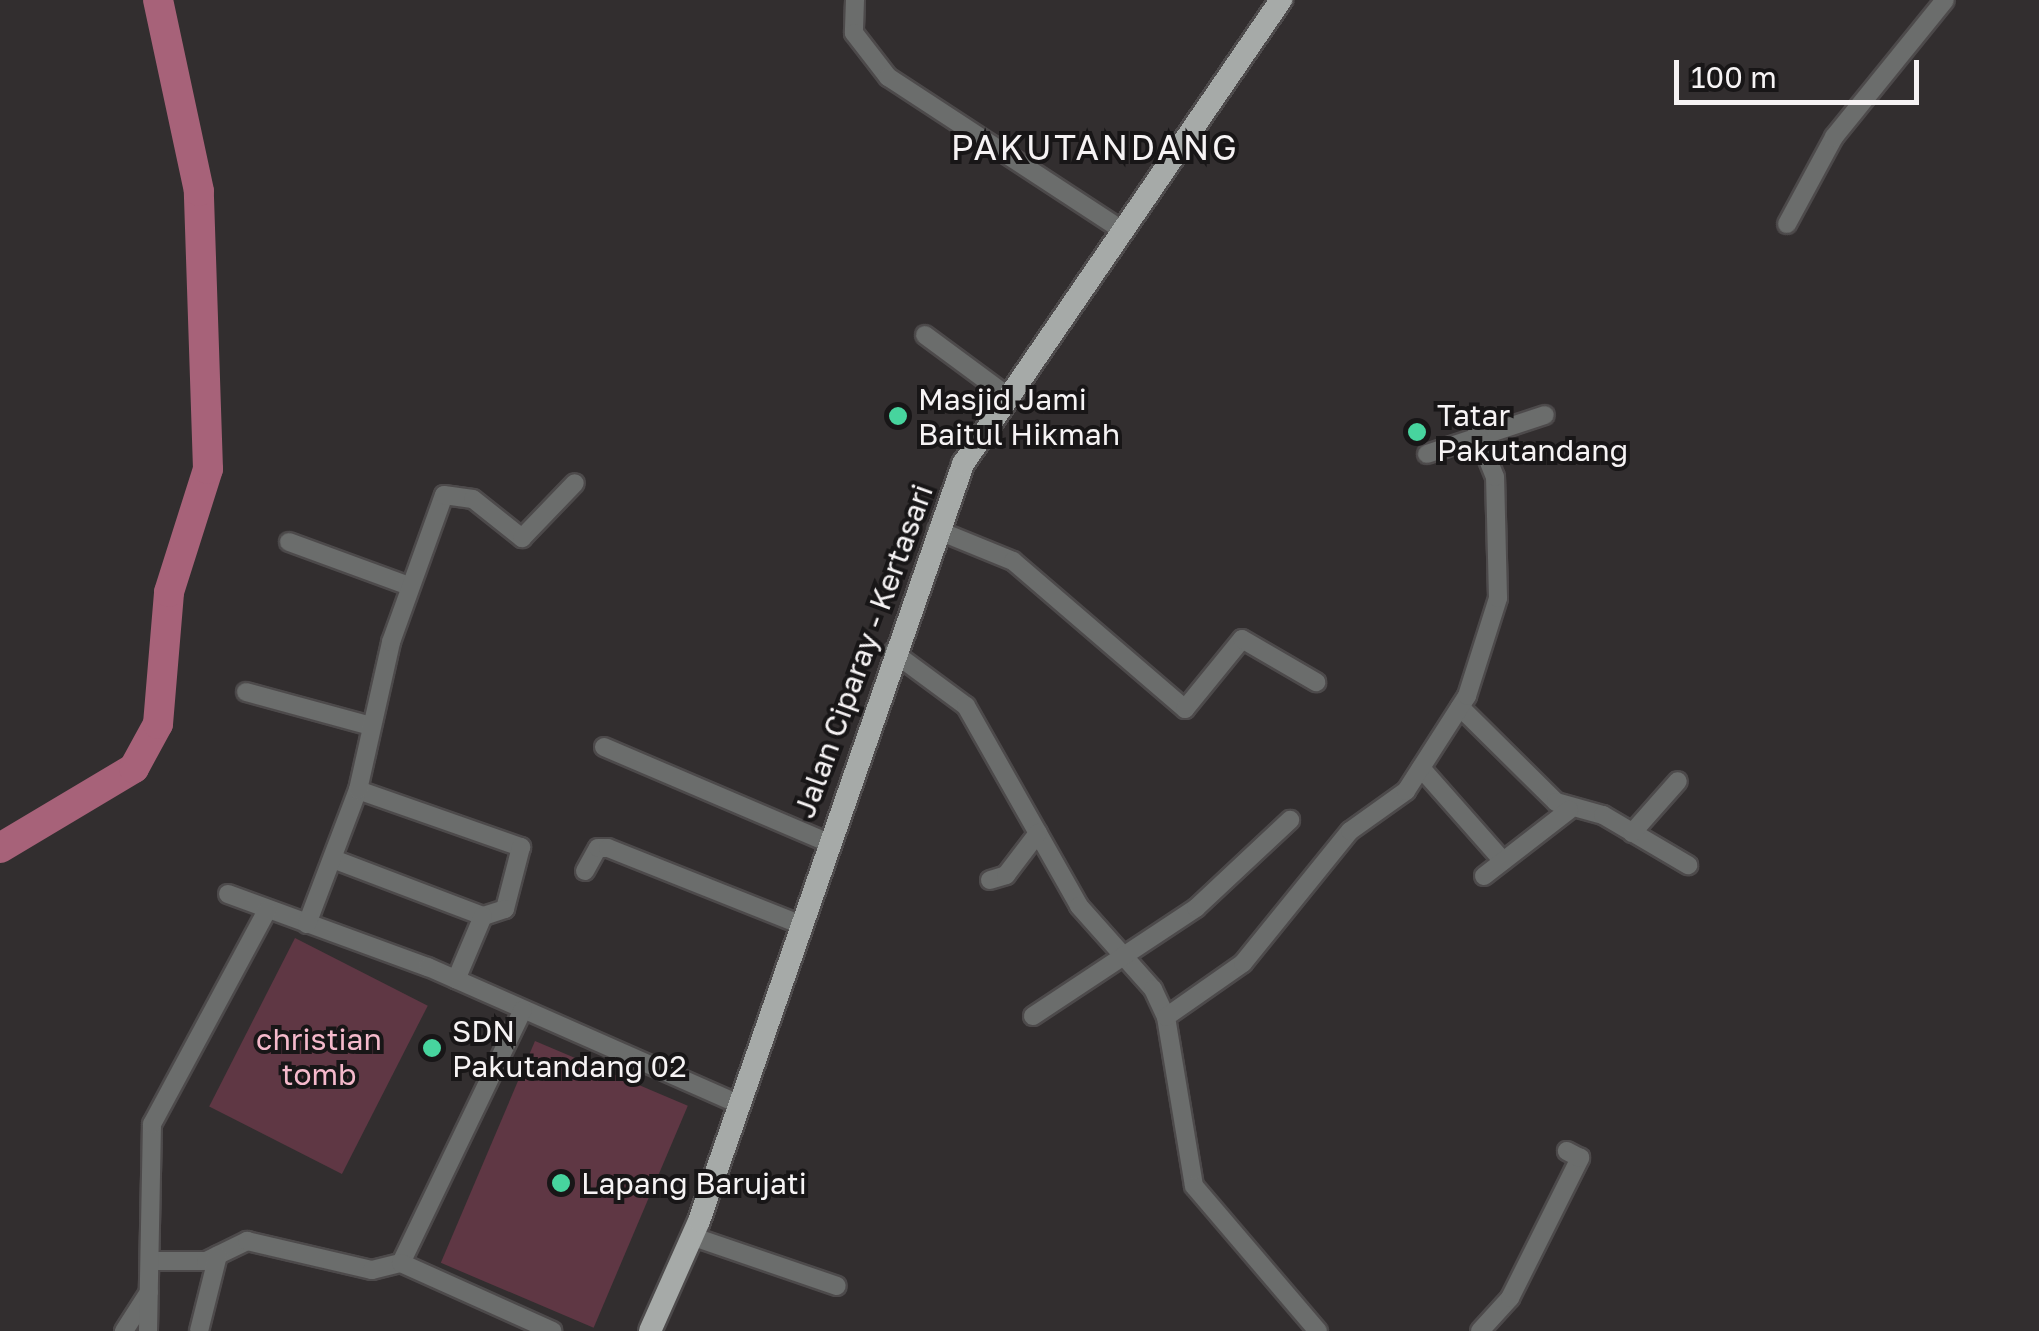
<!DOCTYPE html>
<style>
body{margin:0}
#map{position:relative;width:2039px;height:1331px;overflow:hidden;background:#322e2f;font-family:"Golos Text",sans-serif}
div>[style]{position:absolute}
.green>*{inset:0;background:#5f3744;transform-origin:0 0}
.river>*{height:30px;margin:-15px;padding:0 15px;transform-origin:15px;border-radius:15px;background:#a76279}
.roads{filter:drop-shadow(2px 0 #4d4a4b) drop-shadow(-2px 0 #4d4a4b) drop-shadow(0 2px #4d4a4b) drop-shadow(0 -2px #4d4a4b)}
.minor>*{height:18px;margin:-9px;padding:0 9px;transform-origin:9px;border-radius:9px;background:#6b6d6c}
.major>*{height:22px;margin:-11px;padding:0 11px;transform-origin:11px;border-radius:11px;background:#a6aaa8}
.dots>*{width:28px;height:28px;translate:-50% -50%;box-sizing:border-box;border:5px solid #181617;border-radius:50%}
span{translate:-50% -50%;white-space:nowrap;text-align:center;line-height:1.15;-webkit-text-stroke:8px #181617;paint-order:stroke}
.poi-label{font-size:30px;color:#f6f3f4}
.left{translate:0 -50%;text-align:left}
.street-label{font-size:30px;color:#f6f3f4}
.park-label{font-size:30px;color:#f5b9cb}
.quarter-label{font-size:35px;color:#f6f3f4;letter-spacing:2.5px}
.scale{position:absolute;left:1674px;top:60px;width:245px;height:45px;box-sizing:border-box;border:5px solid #f6f3f4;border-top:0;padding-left:12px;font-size:30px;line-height:35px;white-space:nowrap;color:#f6f3f4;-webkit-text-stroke:8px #181617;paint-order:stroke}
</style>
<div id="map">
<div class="green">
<i style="left:295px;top:938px;width:149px;height:189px;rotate:27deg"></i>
<i style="left:535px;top:1041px;width:166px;height:241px;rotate:23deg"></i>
</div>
<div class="river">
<i style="left:0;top:848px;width:156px;rotate:-30.8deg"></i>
<i style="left:134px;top:768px;width:50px;rotate:-61.4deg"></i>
<i style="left:158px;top:724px;width:132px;rotate:-85.2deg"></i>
<i style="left:169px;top:592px;width:129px;rotate:-72.4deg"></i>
<i style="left:208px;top:469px;width:278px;rotate:-91.9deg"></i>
<i style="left:199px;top:191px;width:195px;rotate:-102.1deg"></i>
</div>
<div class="roads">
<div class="minor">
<i style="left:855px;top:0;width:33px;rotate:92deg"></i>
<i style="left:854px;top:33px;width:56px;rotate:52.3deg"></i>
<i style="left:888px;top:77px;width:280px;rotate:33.2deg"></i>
<i style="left:1787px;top:224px;width:99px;rotate:-61.6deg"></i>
<i style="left:1834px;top:137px;width:176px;rotate:-51deg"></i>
<i style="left:925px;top:335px;width:101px;rotate:36.5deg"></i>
<i style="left:1427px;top:454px;width:124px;rotate:-18.3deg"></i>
<i style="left:937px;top:530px;width:82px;rotate:22.2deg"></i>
<i style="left:1013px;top:561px;width:227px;rotate:40.7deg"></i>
<i style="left:1185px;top:709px;width:90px;rotate:-50.8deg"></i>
<i style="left:1242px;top:639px;width:86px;rotate:30.2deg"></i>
<i style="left:289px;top:542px;width:128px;rotate:20.1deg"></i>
<i style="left:893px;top:652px;width:91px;rotate:36.5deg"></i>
<i style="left:966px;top:706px;width:230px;rotate:60.5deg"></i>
<i style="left:1079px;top:906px;width:111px;rotate:48.3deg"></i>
<i style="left:1153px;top:989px;width:31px;rotate:65deg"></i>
<i style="left:1166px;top:1017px;width:171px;rotate:80.6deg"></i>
<i style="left:1194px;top:1186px;width:191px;rotate:49.5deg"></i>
<i style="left:246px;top:692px;width:130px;rotate:15.2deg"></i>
<i style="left:1460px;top:707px;width:135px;rotate:44.7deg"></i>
<i style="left:1556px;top:802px;width:49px;rotate:15.5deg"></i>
<i style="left:1603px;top:815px;width:99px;rotate:30.5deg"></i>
<i style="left:604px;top:747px;width:242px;rotate:23.1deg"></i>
<i style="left:1421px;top:768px;width:124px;rotate:48.6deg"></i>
<i style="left:358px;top:790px;width:173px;rotate:19.3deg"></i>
<i style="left:521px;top:847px;width:64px;rotate:104.5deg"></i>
<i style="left:505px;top:909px;width:23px;rotate:162deg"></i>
<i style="left:1632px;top:833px;width:69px;rotate:-48.5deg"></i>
<i style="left:333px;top:859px;width:160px;rotate:20.8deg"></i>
<i style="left:483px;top:916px;width:69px;rotate:112.9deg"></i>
<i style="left:585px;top:871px;width:26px;rotate:-61deg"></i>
<i style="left:598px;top:848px;width:10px"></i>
<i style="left:608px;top:848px;width:206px;rotate:21.7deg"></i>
<i style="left:1484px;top:876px;width:108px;rotate:-37.8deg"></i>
<i style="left:990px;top:880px;width:17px;rotate:-17deg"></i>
<i style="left:1006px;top:875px;width:53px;rotate:-52.7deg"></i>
<i style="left:228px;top:894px;width:213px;rotate:20.1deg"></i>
<i style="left:428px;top:967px;width:339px;rotate:23.8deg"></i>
<i style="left:307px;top:924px;width:143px;rotate:-69.2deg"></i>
<i style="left:358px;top:790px;width:152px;rotate:-77.4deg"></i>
<i style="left:391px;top:642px;width:156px;rotate:-70.2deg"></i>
<i style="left:444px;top:495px;width:29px;rotate:8deg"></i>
<i style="left:473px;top:499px;width:63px;rotate:38.5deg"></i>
<i style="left:522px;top:538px;width:76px;rotate:-46.1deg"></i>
<i style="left:1033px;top:1016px;width:196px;rotate:-33.5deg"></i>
<i style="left:1196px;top:908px;width:129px;rotate:-43.1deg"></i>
<i style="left:1166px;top:1017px;width:94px;rotate:-35deg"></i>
<i style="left:1243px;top:963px;width:170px;rotate:-51deg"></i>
<i style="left:1350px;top:831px;width:69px;rotate:-35.5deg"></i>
<i style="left:1406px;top:791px;width:113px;rotate:-57.3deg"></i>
<i style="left:1467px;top:696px;width:103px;rotate:-72.4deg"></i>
<i style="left:1498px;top:598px;width:121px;rotate:-91.4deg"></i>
<i style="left:1495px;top:477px;width:48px;rotate:-112.2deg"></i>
<i style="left:691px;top:1236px;width:154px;rotate:18.9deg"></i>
<i style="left:155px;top:1261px;width:51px"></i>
<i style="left:206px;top:1261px;width:46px;rotate:-26deg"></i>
<i style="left:247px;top:1241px;width:128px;rotate:13.1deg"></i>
<i style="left:372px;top:1270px;width:30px;rotate:-14deg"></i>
<i style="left:401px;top:1263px;width:281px;rotate:-64.3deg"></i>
<i style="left:401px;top:1263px;width:166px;rotate:24.2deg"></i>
<i style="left:124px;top:1331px;width:46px;rotate:-57.3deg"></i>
<i style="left:148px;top:1331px;width:207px;rotate:-88.9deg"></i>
<i style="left:152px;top:1124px;width:243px;rotate:-61.7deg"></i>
<i style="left:199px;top:1331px;width:78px;rotate:-76deg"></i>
<i style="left:1480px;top:1331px;width:45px;rotate:-47.7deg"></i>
<i style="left:1510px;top:1298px;width:157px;rotate:-63.4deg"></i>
<i style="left:1580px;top:1158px;width:15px;rotate:-152deg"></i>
</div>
<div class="major">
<i style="left:650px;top:1331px;width:120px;rotate:-66deg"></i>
<i style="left:699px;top:1221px;width:802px;rotate:-70.77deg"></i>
<i style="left:963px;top:464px;width:563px;rotate:-55.58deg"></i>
</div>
</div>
<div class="dots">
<i style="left:898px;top:416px;background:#47d49e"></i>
<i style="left:1417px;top:432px;background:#47d49e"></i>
<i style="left:432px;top:1048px;background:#47d49e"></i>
<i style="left:561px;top:1183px;background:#47d49e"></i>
</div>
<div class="poi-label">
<span class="left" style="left:918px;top:416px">Masjid Jami<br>Baitul Hikmah</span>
<span class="left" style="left:1437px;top:432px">Tatar<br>Pakutandang</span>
<span class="left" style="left:452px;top:1048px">SDN<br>Pakutandang 02</span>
<span class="left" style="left:581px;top:1183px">Lapang Barujati</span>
</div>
<div class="street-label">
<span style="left:863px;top:651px;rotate:-70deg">Jalan Ciparay - Kertasari</span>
</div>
<div class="park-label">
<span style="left:319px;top:1056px">christian<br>tomb</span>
</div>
<div class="quarter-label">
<span style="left:1095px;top:147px">PAKUTANDANG</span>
</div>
<div class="scale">100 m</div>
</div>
